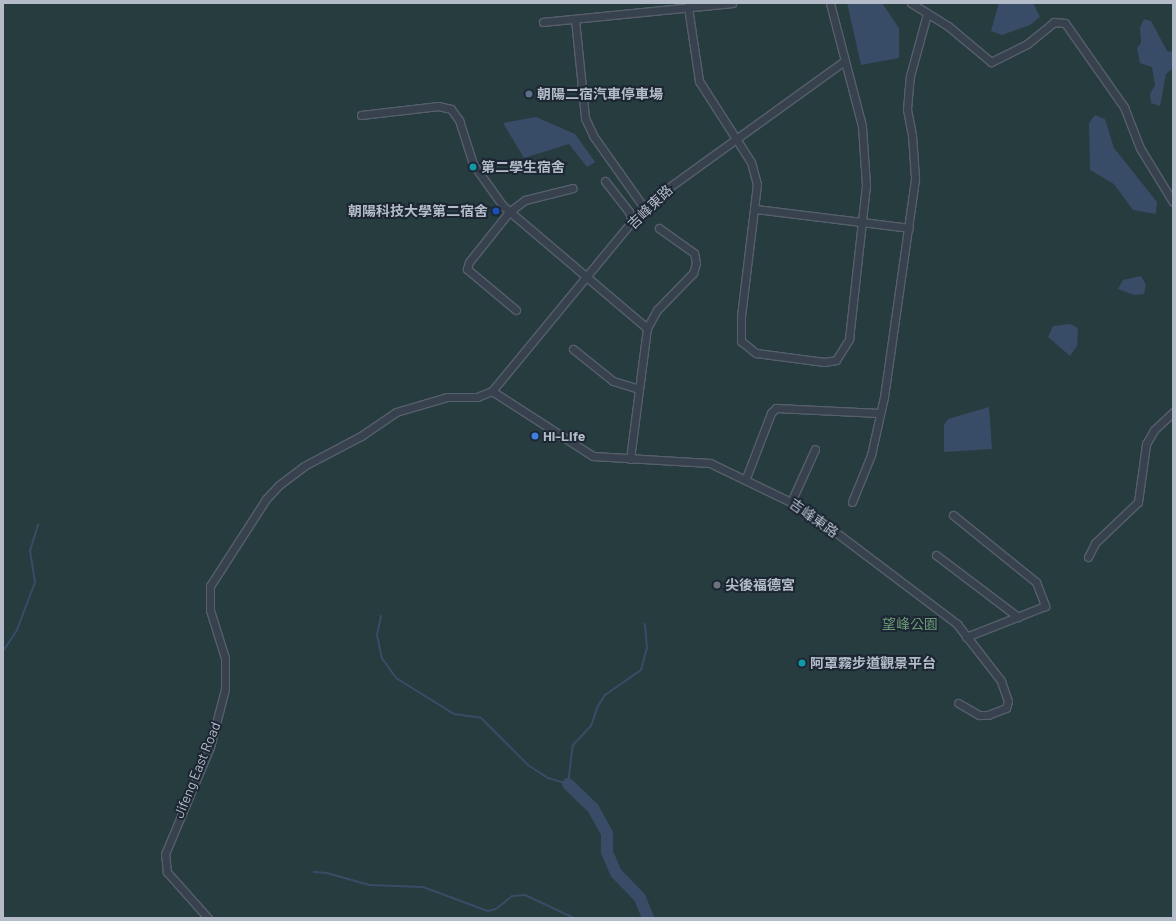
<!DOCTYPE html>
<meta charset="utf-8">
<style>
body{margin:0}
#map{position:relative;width:1176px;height:921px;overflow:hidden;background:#242f3e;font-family:Barlow,"Noto Sans TC",sans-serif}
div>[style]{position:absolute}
.green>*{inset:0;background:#263c3f;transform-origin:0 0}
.water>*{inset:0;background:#394c67}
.stream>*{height:2px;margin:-1px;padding:0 1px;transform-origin:1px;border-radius:1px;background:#394c67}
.river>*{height:12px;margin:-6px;padding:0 6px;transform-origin:6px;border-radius:6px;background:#394c67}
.roads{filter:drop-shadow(1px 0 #565f6c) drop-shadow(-1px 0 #565f6c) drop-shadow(0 1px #565f6c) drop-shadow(0 -1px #565f6c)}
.minor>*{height:7px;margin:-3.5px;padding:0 3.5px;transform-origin:3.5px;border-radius:3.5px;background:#38414e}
.dots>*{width:11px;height:11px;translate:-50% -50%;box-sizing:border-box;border:2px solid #1d2633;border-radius:50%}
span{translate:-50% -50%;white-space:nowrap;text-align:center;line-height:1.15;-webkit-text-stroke:4px #1d2633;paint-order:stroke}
.poi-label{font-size:14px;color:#b4bcc9;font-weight:700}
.left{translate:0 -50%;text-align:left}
.right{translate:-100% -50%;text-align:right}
.street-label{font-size:14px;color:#b4bcc9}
.park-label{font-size:14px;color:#6b9a76}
.frame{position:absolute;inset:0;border:4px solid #b4bcc9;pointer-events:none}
</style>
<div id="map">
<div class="green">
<i style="left:3px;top:3px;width:1170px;height:915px"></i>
</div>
<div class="water">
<i style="clip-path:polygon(847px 3px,882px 3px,899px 28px,899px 58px,861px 65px)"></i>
<i style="clip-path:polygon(999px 3px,1033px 3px,1040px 17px,1030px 25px,1002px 35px,991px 31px)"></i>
<i style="clip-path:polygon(1144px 19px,1151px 21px,1167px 51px,1173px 52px,1173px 68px,1166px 74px,1160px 106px,1151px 103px,1150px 94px,1155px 85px,1152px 67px,1140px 63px,1137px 48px,1141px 43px,1140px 28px)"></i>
<i style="clip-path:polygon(1095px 115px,1105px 119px,1114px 148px,1157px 202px,1156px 214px,1133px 210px,1114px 184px,1090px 170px,1089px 123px)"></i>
<i style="clip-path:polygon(536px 117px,575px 134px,595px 162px,587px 167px,569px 144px,524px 158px,503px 123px)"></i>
<i style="clip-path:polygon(1141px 276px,1146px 285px,1144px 294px,1134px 295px,1118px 289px,1123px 280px)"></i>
<i style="clip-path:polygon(1070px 324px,1078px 328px,1077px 346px,1070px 356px,1048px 337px,1053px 326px)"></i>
<i style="clip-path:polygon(989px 407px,992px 449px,944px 452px,944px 425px,948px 419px)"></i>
</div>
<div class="stream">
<i style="left:381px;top:616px;width:19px;rotate:102deg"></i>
<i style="left:377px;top:635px;width:24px;rotate:78deg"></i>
<i style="left:382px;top:658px;width:24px;rotate:55deg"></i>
<i style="left:396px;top:678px;width:68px;rotate:31.8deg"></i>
<i style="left:454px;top:714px;width:27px;rotate:8deg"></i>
<i style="left:481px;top:718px;width:66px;rotate:45deg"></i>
<i style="left:528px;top:765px;width:24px;rotate:33deg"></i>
<i style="left:548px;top:778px;width:21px;rotate:17deg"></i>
<i style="left:568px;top:784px;width:39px;rotate:-83deg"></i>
<i style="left:573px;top:745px;width:26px;rotate:-47deg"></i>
<i style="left:591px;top:726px;width:21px;rotate:-71deg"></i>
<i style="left:598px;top:706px;width:13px;rotate:-58deg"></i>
<i style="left:605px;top:695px;width:44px;rotate:-34.8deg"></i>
<i style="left:641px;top:670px;width:23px;rotate:-75deg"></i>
<i style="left:647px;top:648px;width:24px;rotate:-95deg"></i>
<i style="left:3px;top:651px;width:25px;rotate:-56deg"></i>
<i style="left:17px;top:630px;width:51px;rotate:-69.4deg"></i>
<i style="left:35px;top:582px;width:31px;rotate:-99deg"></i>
<i style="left:30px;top:551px;width:28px;rotate:-73deg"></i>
<i style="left:314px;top:872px;width:13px;rotate:4deg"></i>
<i style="left:327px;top:873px;width:44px;rotate:15.9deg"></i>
<i style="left:369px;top:885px;width:54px;rotate:2.1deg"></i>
<i style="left:423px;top:887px;width:69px;rotate:20.3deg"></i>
<i style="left:488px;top:911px;width:8px;rotate:-14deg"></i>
<i style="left:496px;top:909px;width:21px;rotate:-39deg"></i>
<i style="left:512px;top:896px;width:13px;rotate:-4deg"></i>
<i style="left:525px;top:895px;width:54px;rotate:25.1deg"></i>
<i style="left:596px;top:918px;width:22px"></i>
</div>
<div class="river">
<i style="left:568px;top:784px;width:35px;rotate:44deg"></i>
<i style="left:593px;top:808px;width:29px;rotate:61deg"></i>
<i style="left:607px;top:833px;width:19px;rotate:90deg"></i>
<i style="left:607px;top:852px;width:23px;rotate:67deg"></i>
<i style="left:616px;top:873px;width:35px;rotate:46deg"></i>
<i style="left:640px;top:898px;width:22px;rotate:68deg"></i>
</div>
<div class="roads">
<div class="minor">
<i style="left:911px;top:3px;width:44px;rotate:31.9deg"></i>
<i style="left:948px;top:26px;width:56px;rotate:39.9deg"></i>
<i style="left:991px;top:62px;width:40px;rotate:-26.6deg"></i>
<i style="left:1027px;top:44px;width:35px;rotate:-39deg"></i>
<i style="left:1054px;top:22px;width:11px;rotate:5deg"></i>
<i style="left:1065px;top:23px;width:103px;rotate:54.9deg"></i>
<i style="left:1124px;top:107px;width:44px;rotate:68.7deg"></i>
<i style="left:1140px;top:148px;width:63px;rotate:58.6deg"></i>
<i style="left:688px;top:7px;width:75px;rotate:81.5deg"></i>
<i style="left:699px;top:81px;width:96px;rotate:57.3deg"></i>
<i style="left:751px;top:162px;width:23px;rotate:75deg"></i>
<i style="left:757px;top:184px;width:133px;rotate:96.9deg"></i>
<i style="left:741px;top:316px;width:25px;rotate:90deg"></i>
<i style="left:741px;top:341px;width:19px;rotate:39deg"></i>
<i style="left:756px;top:353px;width:69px;rotate:7.5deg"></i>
<i style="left:824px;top:362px;width:12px;rotate:-9deg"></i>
<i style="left:836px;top:360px;width:25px;rotate:-58deg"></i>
<i style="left:849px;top:339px;width:155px;rotate:-83.7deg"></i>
<i style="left:866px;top:185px;width:59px;rotate:-93.9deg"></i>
<i style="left:862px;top:126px;width:127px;rotate:-104.6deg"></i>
<i style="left:575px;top:19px;width:100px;rotate:84.2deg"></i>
<i style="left:585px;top:118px;width:21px;rotate:65deg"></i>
<i style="left:594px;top:137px;width:88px;rotate:54.7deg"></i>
<i style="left:543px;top:22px;width:190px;rotate:-5.7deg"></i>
<i style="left:361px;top:115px;width:78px;rotate:-6.7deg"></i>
<i style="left:438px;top:106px;width:13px;rotate:13deg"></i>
<i style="left:451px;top:109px;width:14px;rotate:54deg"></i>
<i style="left:459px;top:120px;width:46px;rotate:72.3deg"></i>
<i style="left:473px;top:164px;width:52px;rotate:54.5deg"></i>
<i style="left:503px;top:206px;width:189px;rotate:40.3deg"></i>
<i style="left:605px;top:181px;width:39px;rotate:52deg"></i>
<i style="left:629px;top:212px;width:9px;rotate:72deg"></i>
<i style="left:755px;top:209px;width:155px;rotate:7deg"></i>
<i style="left:516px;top:310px;width:64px;rotate:-140.1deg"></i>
<i style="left:467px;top:269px;width:7px;rotate:-74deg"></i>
<i style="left:469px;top:262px;width:64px;rotate:-51.3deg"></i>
<i style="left:509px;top:212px;width:20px;rotate:-37deg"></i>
<i style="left:525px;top:200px;width:49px;rotate:-14deg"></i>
<i style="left:573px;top:349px;width:51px;rotate:38.7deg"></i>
<i style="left:613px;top:381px;width:27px;rotate:17deg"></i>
<i style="left:492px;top:391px;width:120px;rotate:32.8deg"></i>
<i style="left:593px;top:456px;width:117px;rotate:3.4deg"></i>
<i style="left:710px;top:463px;width:106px;rotate:25.8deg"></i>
<i style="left:805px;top:509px;width:191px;rotate:37.1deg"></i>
<i style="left:957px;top:624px;width:72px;rotate:52.3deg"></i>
<i style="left:1001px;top:681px;width:21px;rotate:71deg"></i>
<i style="left:1008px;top:701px;width:7px;rotate:106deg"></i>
<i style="left:1006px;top:708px;width:19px;rotate:159deg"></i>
<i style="left:988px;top:715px;width:9px;rotate:180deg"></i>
<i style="left:979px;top:715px;width:24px;rotate:-150deg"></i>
<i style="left:630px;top:459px;width:132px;rotate:-82.6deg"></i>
<i style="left:647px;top:328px;width:21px;rotate:-61deg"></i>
<i style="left:657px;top:310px;width:52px;rotate:-45.8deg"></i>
<i style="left:693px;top:273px;width:10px;rotate:-73deg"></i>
<i style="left:696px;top:263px;width:10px;rotate:-101deg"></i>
<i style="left:694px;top:253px;width:43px;rotate:-144.5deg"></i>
<i style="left:746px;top:478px;width:70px;rotate:-69deg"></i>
<i style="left:771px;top:413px;width:7px;rotate:-45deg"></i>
<i style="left:776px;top:408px;width:103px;rotate:2.8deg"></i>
<i style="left:791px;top:502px;width:58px;rotate:-65.6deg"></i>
<i style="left:852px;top:502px;width:51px;rotate:-68deg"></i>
<i style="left:871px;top:455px;width:59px;rotate:-77.4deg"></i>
<i style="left:884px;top:397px;width:221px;rotate:-81.9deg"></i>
<i style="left:915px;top:178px;width:43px;rotate:-94deg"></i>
<i style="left:912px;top:135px;width:26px;rotate:-101deg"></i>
<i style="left:907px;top:109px;width:33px;rotate:-85deg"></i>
<i style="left:910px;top:76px;width:64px;rotate:-74.7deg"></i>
<i style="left:953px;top:515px;width:107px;rotate:38.9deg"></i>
<i style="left:1036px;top:582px;width:26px;rotate:69deg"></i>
<i style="left:1045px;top:606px;width:85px;rotate:158.6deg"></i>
<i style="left:936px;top:555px;width:103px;rotate:37.1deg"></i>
<i style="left:1088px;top:557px;width:16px;rotate:-63deg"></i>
<i style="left:1095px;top:543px;width:59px;rotate:-43.6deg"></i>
<i style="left:1138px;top:502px;width:59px;rotate:-82.1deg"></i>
<i style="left:1146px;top:444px;width:16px;rotate:-60deg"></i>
<i style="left:1154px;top:430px;width:26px;rotate:-43deg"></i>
<i style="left:208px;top:918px;width:62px;rotate:-131.7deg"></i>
<i style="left:167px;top:872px;width:18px;rotate:-96deg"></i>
<i style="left:165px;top:854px;width:116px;rotate:-67.2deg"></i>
<i style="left:210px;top:747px;width:60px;rotate:-75.5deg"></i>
<i style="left:225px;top:689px;width:31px;rotate:-90deg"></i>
<i style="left:225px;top:658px;width:50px;rotate:-107.4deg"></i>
<i style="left:210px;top:610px;width:24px;rotate:-90deg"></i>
<i style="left:210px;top:586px;width:103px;rotate:-57.2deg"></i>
<i style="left:266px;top:499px;width:19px;rotate:-47deg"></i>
<i style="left:279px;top:485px;width:31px;rotate:-37deg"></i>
<i style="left:304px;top:466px;width:64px;rotate:-27.8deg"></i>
<i style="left:361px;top:436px;width:42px;rotate:-34.4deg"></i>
<i style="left:396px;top:412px;width:53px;rotate:-16.4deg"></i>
<i style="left:447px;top:397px;width:30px"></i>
<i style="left:477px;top:397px;width:16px;rotate:-22deg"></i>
<i style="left:492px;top:391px;width:220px;rotate:-50.5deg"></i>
<i style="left:632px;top:221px;width:35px;rotate:-45deg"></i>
<i style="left:657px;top:196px;width:231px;rotate:-35.8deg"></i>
</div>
</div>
<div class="dots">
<i style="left:529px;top:94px;background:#5c6f8a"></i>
<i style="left:473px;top:167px;background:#0f9aa8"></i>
<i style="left:496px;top:211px;background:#1a4fb4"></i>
<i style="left:535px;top:436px;background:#3f7fe0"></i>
<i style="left:717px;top:585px;background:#6b7280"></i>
<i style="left:802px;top:663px;background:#0f9aa8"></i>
</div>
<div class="poi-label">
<span class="left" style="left:537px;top:94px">朝陽二宿汽車停車場</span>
<span class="left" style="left:481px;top:167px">第二學生宿舍</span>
<span class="right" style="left:488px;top:211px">朝陽科技大學第二宿舍</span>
<span class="left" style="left:543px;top:436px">Hi-Life</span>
<span class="left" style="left:725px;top:585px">尖後福德宮</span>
<span class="left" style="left:810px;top:663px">阿罩霧步道觀景平台</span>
</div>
<div class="street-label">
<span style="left:650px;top:207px;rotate:-44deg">吉峰東路</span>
<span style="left:814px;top:518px;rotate:35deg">吉峰東路</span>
<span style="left:197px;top:770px;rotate:-68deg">Jifeng East Road</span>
</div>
<div class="park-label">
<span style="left:910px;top:624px">望峰公園</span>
</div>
<div class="frame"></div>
</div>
